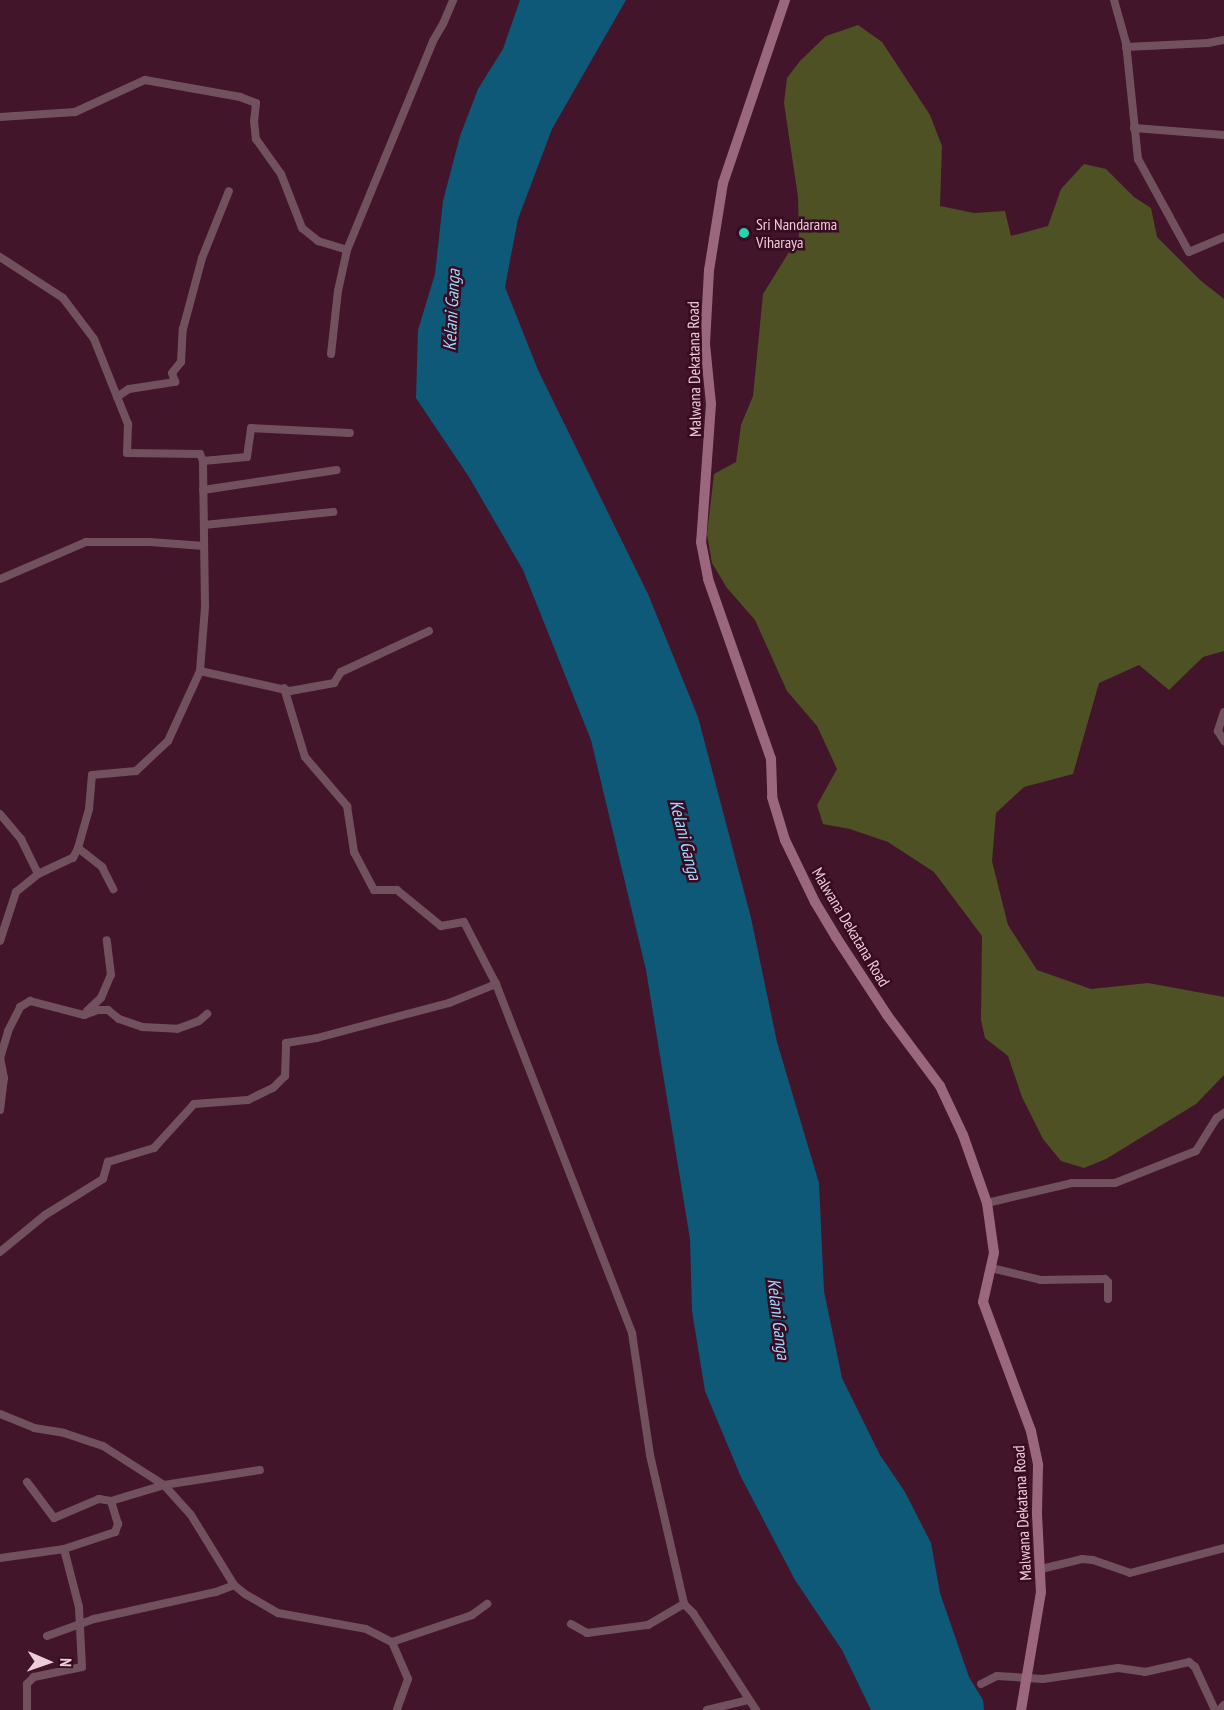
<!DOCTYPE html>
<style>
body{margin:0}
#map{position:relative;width:1224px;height:1710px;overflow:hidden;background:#43152b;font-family:"PT Sans Narrow",sans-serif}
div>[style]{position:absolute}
.green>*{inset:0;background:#4d5124}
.water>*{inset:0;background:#0e5878}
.street>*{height:8px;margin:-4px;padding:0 4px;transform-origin:4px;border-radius:4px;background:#72515e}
.secondary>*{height:10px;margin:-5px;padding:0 5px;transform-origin:5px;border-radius:5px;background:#9b677c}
.dots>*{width:16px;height:16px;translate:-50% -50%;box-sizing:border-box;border:3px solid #380b21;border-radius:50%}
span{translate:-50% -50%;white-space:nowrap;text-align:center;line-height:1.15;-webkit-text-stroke:5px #380b21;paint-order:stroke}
.poi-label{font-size:16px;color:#eccdd8}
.left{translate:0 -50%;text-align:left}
.street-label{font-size:16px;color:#eccdd8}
.water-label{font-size:18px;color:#9adafe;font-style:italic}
.north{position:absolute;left:18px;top:1632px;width:60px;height:60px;-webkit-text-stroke:4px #380b21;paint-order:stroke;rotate:92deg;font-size:16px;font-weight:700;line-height:24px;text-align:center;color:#eccdd8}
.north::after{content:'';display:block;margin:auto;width:21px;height:27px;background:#eccdd8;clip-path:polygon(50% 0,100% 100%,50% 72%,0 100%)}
</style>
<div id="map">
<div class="green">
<i style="clip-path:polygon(858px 25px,882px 42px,930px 115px,942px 146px,940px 206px,974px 213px,1005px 211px,1011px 236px,1048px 226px,1061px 189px,1084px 164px,1106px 169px,1134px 197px,1151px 208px,1157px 237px,1200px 280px,1224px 299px,1224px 651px,1203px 657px,1169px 690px,1139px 665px,1099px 683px,1073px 774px,1024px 787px,996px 813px,992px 861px,1008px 925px,1037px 970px,1091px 989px,1148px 983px,1224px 997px,1224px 1075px,1196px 1104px,1106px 1159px,1084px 1168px,1061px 1161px,1043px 1139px,1022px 1097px,1008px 1056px,985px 1038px,981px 1020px,982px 936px,934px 872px,888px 842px,850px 829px,823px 824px,817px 805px,837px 769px,817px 726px,787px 691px,755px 620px,727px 588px,712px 563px,707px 534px,714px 474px,736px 462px,741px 425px,753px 396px,763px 294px,799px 236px,798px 197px,784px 103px,787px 78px,800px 61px,826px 36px)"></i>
</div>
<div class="water">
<i style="clip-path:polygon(520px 0,626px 0,552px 129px,518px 219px,505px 287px,538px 370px,648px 594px,698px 717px,751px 918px,777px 1042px,819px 1183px,824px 1291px,842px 1378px,880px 1455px,905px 1492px,931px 1543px,940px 1593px,969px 1677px,983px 1700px,984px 1710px,871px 1710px,842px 1650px,795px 1580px,741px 1477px,705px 1391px,692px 1311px,690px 1239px,646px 970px,591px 740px,523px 570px,469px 477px,416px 398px,418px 330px,435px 274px,443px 201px,460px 136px,478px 89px,503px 49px)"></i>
</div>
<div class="street">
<i style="left:1114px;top:0;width:45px;rotate:74.4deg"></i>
<i style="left:1126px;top:43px;width:117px;rotate:84.1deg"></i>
<i style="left:1138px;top:159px;width:106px;rotate:61.3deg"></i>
<i style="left:1189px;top:252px;width:38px;rotate:-23deg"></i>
<i style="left:1126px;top:47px;width:82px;rotate:-2.8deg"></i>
<i style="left:1208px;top:43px;width:16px;rotate:-11deg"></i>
<i style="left:0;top:117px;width:75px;rotate:-3.8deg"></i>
<i style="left:75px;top:112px;width:77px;rotate:-24.6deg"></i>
<i style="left:145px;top:80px;width:97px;rotate:10.1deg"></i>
<i style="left:240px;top:97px;width:17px;rotate:21deg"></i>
<i style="left:256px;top:103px;width:18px;rotate:96deg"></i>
<i style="left:254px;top:121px;width:18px;rotate:84deg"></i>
<i style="left:256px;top:139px;width:43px;rotate:54.5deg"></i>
<i style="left:281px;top:174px;width:58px;rotate:68.7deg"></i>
<i style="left:302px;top:228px;width:21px;rotate:39deg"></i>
<i style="left:318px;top:241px;width:30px;rotate:17deg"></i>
<i style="left:1134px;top:128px;width:90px;rotate:4.4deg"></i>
<i style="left:0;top:257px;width:75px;rotate:33.1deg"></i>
<i style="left:63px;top:298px;width:51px;rotate:52.9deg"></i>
<i style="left:94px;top:339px;width:92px;rotate:68.2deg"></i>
<i style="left:128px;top:424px;width:29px;rotate:92deg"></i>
<i style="left:127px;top:453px;width:73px;rotate:0.8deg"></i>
<i style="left:200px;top:454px;width:8px;rotate:67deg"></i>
<i style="left:331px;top:354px;width:63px;rotate:-83.7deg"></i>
<i style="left:338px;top:291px;width:42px;rotate:-77.6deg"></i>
<i style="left:347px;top:250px;width:226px;rotate:-67.6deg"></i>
<i style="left:433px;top:41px;width:20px;rotate:-60deg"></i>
<i style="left:443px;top:24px;width:26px;rotate:-67deg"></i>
<i style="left:117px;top:397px;width:14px;rotate:-34deg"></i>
<i style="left:129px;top:389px;width:47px;rotate:-8.7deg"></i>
<i style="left:175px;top:382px;width:9px;rotate:-108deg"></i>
<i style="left:172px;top:373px;width:14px;rotate:-51deg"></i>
<i style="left:181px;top:362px;width:33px;rotate:-87deg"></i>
<i style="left:183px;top:329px;width:73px;rotate:-75deg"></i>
<i style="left:202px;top:258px;width:72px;rotate:-68.1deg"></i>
<i style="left:203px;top:490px;width:135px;rotate:-8.5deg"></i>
<i style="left:204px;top:525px;width:130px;rotate:-5.8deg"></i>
<i style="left:0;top:579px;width:94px;rotate:-23.3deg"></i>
<i style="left:86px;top:542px;width:64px"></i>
<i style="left:150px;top:542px;width:54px;rotate:4.2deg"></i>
<i style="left:200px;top:671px;width:92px;rotate:12.5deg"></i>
<i style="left:290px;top:691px;width:45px;rotate:-10.3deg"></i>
<i style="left:334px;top:683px;width:13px;rotate:-58deg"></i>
<i style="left:341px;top:672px;width:97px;rotate:-25deg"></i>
<i style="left:284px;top:688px;width:72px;rotate:73.1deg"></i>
<i style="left:305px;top:757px;width:65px;rotate:49.4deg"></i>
<i style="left:347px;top:806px;width:47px;rotate:81.3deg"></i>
<i style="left:354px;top:852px;width:43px;rotate:62.2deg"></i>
<i style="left:374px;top:890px;width:23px"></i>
<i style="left:397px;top:890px;width:57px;rotate:39.3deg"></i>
<i style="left:441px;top:926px;width:23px;rotate:-10deg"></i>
<i style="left:464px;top:922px;width:70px;rotate:62.7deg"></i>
<i style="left:496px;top:984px;width:375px;rotate:68.7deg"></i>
<i style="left:632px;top:1333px;width:123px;rotate:81.6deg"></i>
<i style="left:650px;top:1455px;width:153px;rotate:77.1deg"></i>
<i style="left:1224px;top:712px;width:20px;rotate:108deg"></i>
<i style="left:1218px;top:731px;width:12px;rotate:59deg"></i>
<i style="left:0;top:814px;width:33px;rotate:50deg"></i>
<i style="left:21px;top:839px;width:39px;rotate:64deg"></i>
<i style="left:78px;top:848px;width:31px;rotate:38deg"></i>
<i style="left:102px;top:867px;width:25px;rotate:63deg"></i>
<i style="left:0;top:941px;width:52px;rotate:-71.9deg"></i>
<i style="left:16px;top:892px;width:28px;rotate:-39deg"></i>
<i style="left:38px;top:874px;width:38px;rotate:-25deg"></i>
<i style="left:73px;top:858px;width:11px;rotate:-63deg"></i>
<i style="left:78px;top:848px;width:41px;rotate:-74.2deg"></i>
<i style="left:89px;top:809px;width:34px;rotate:-85deg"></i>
<i style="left:92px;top:775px;width:44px;rotate:-5.2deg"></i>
<i style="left:136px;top:771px;width:44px;rotate:-43.2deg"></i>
<i style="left:168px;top:741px;width:77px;rotate:-65.4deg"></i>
<i style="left:200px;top:671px;width:64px;rotate:-85.5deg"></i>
<i style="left:205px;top:607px;width:146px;rotate:-90.8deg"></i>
<i style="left:203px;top:461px;width:44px;rotate:-5.2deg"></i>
<i style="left:247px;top:457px;width:29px;rotate:-82deg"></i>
<i style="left:251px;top:428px;width:99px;rotate:2.9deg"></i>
<i style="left:87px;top:1011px;width:19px;rotate:-43deg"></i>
<i style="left:101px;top:998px;width:25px;rotate:-67deg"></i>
<i style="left:111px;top:975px;width:35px;rotate:-97deg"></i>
<i style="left:0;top:1110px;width:32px;rotate:-83deg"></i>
<i style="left:4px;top:1078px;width:20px;rotate:-101deg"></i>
<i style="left:0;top:1058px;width:28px;rotate:-73deg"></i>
<i style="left:8px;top:1031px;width:27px;rotate:-63deg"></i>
<i style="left:20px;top:1007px;width:12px;rotate:-31deg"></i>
<i style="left:30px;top:1001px;width:56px;rotate:14.5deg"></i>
<i style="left:84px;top:1015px;width:15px;rotate:-20deg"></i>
<i style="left:98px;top:1010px;width:10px"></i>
<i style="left:108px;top:1010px;width:14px;rotate:39deg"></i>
<i style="left:119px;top:1019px;width:24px;rotate:19deg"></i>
<i style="left:142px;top:1027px;width:35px;rotate:3deg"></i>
<i style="left:177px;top:1029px;width:23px;rotate:-20deg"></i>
<i style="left:199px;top:1021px;width:11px;rotate:-41deg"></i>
<i style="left:987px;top:1203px;width:87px;rotate:-13.2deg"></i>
<i style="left:1072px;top:1183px;width:43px"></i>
<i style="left:1115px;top:1183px;width:87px;rotate:-21.6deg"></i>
<i style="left:1196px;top:1151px;width:39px;rotate:-58deg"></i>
<i style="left:1217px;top:1118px;width:9px;rotate:-36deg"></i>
<i style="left:0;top:1252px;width:58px;rotate:-39.4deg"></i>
<i style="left:45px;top:1215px;width:68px;rotate:-31.8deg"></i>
<i style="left:103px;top:1179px;width:18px;rotate:-74deg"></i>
<i style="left:108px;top:1162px;width:48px;rotate:-16.9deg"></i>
<i style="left:154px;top:1148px;width:59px;rotate:-47.7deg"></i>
<i style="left:194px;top:1104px;width:54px;rotate:-4.2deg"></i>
<i style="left:248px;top:1100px;width:28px;rotate:-26deg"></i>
<i style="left:273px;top:1088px;width:17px;rotate:-45deg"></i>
<i style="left:285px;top:1076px;width:33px;rotate:-88deg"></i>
<i style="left:286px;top:1043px;width:31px;rotate:-9deg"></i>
<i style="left:317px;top:1038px;width:137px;rotate:-14.9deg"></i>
<i style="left:449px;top:1003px;width:51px;rotate:-22deg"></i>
<i style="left:991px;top:1268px;width:51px;rotate:13.5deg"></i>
<i style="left:1041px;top:1280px;width:64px;rotate:-0.9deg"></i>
<i style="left:1105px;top:1279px;width:4px;rotate:45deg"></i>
<i style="left:1108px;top:1282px;width:17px;rotate:90deg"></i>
<i style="left:0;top:1414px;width:37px;rotate:22deg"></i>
<i style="left:34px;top:1428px;width:30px;rotate:9deg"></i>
<i style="left:64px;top:1433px;width:41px;rotate:18.4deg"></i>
<i style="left:103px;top:1446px;width:72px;rotate:32.6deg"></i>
<i style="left:164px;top:1485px;width:40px;rotate:48deg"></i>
<i style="left:191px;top:1515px;width:82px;rotate:58.4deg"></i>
<i style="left:234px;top:1585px;width:14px;rotate:39deg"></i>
<i style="left:245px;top:1594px;width:38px;rotate:30deg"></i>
<i style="left:278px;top:1613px;width:89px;rotate:10.3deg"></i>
<i style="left:366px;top:1629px;width:29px;rotate:27deg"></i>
<i style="left:392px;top:1642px;width:40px;rotate:66.6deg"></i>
<i style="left:408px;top:1679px;width:33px;rotate:110deg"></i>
<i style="left:27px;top:1482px;width:45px;rotate:53.1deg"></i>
<i style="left:54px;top:1518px;width:49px;rotate:-22.9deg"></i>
<i style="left:99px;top:1499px;width:12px;rotate:9deg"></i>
<i style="left:111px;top:1501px;width:55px;rotate:-16.8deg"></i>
<i style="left:164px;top:1485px;width:97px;rotate:-8.9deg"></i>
<i style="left:0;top:1558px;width:65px;rotate:-8deg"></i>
<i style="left:64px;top:1549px;width:54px;rotate:-18.4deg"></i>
<i style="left:115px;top:1532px;width:9px;rotate:-69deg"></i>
<i style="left:118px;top:1524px;width:24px;rotate:-107deg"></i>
<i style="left:1041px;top:1569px;width:42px;rotate:-13.7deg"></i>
<i style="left:1082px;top:1559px;width:11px;rotate:5deg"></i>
<i style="left:1093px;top:1560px;width:39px;rotate:19deg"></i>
<i style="left:1130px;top:1573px;width:97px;rotate:-14.9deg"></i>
<i style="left:571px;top:1624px;width:18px;rotate:29deg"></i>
<i style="left:587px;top:1633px;width:62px;rotate:-7.5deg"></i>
<i style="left:648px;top:1625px;width:42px;rotate:-30.3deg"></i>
<i style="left:684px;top:1604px;width:13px;rotate:45deg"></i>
<i style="left:693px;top:1613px;width:116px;rotate:57deg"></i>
<i style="left:47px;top:1636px;width:50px;rotate:-19.9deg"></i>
<i style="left:94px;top:1619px;width:125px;rotate:-12.5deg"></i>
<i style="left:216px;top:1592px;width:19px;rotate:-21deg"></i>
<i style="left:392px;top:1642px;width:84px;rotate:-18.6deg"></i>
<i style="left:472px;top:1615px;width:19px;rotate:-36deg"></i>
<i style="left:981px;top:1684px;width:18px;rotate:-27deg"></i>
<i style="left:997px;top:1676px;width:46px;rotate:3.7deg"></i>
<i style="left:1043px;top:1679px;width:76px;rotate:-8.3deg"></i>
<i style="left:1118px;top:1668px;width:27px;rotate:8deg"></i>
<i style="left:1145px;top:1672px;width:45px;rotate:-12.8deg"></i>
<i style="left:1189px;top:1662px;width:8px;rotate:40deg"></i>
<i style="left:1195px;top:1667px;width:47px;rotate:65.1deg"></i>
<i style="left:27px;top:1710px;width:26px;rotate:-90deg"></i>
<i style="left:27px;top:1684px;width:10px;rotate:-45deg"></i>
<i style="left:34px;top:1677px;width:49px;rotate:-11.8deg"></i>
<i style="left:82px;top:1667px;width:60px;rotate:-92.9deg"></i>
<i style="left:79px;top:1607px;width:60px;rotate:-104.5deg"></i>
<i style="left:707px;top:1710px;width:42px;rotate:-13.7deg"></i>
<i style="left:1219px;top:1710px;width:7px;rotate:-45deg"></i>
</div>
<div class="secondary">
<i style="left:785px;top:0;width:193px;rotate:108.7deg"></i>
<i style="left:723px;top:183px;width:88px;rotate:99.1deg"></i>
<i style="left:709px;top:270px;width:74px;rotate:93.1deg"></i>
<i style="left:705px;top:344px;width:60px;rotate:84.3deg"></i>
<i style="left:711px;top:404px;width:138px;rotate:94.1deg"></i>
<i style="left:701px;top:542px;width:38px;rotate:79deg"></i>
<i style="left:708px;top:579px;width:191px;rotate:70.7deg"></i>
<i style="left:771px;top:759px;width:38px;rotate:88deg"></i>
<i style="left:772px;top:797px;width:45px;rotate:73.2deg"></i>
<i style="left:785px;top:840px;width:69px;rotate:64.2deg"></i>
<i style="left:815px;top:902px;width:41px;rotate:59deg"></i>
<i style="left:836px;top:937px;width:93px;rotate:56.8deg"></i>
<i style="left:887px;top:1015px;width:89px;rotate:53.3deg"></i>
<i style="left:940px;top:1086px;width:54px;rotate:64.9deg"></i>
<i style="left:963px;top:1135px;width:72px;rotate:70.6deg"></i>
<i style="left:987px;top:1203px;width:50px;rotate:82deg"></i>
<i style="left:994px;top:1253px;width:50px;rotate:102.7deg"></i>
<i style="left:983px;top:1302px;width:138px;rotate:69.6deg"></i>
<i style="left:1031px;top:1431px;width:35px;rotate:78deg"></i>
<i style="left:1038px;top:1465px;width:49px;rotate:91.2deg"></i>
<i style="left:1037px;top:1514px;width:78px;rotate:87.1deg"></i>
<i style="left:1041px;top:1592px;width:120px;rotate:99.6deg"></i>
</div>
<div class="dots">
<i style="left:744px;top:233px;background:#20d5b0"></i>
</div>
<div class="poi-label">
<span class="left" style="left:756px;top:233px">Sri Nandarama<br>Viharaya</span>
</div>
<div class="street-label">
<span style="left:694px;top:369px;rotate:-91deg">Malwana Dekatana Road</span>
<span style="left:851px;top:927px;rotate:59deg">Malwana Dekatana Road</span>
<span style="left:1022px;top:1513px;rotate:-93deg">Malwana Dekatana Road</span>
</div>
<div class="water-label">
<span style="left:452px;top:310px;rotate:-87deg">Kelani Ganga</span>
<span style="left:685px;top:840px;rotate:76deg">Kelani Ganga</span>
<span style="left:778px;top:1319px;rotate:83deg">Kelani Ganga</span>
</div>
<div class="north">N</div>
</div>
